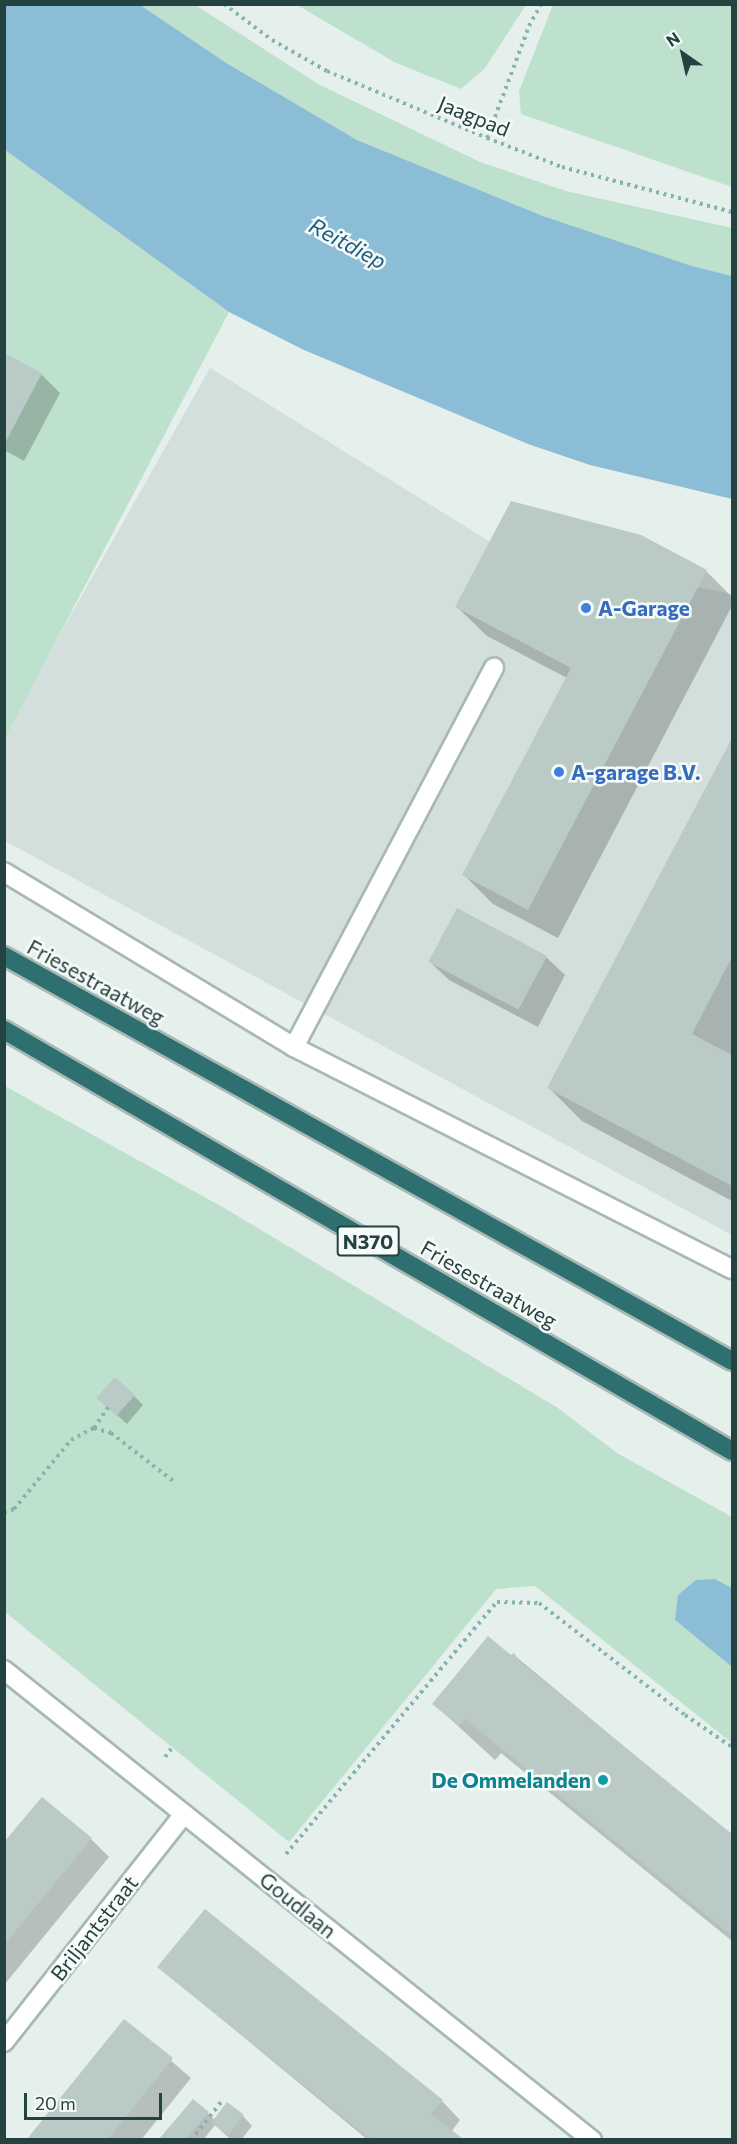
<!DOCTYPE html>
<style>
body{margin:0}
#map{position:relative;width:737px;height:2144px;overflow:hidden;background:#e5efec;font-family:Commissioner,sans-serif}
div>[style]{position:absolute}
.built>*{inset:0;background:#d3dfdc}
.green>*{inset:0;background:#bee1ce}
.water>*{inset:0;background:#8cbdd6}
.shadow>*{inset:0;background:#0003}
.building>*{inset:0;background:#bacac6;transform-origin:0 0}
.path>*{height:4px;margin-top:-2px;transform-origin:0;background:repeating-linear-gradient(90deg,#84b4ae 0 3px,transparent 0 7.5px)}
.roads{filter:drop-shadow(2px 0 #a7b8b5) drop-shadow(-2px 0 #a7b8b5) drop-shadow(0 2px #a7b8b5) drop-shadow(0 -2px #a7b8b5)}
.minor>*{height:18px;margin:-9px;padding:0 9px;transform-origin:9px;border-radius:9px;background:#fff}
.highway>*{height:18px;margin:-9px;padding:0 9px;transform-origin:9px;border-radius:9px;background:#2d706f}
.dots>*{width:16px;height:16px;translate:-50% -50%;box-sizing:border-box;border:3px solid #f6fbf9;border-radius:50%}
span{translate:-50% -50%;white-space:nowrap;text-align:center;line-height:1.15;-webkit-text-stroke:5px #f6fbf9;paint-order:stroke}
.shield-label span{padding:2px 4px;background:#f6fbf9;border:2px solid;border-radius:4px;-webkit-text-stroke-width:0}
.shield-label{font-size:20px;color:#234240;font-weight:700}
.street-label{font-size:21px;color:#234240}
.shop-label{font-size:21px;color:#366cbe;font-weight:700}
.left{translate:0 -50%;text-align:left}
.culture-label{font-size:21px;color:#0d838f;font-weight:700}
.right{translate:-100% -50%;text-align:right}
.water-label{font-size:22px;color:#195d82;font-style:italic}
.frame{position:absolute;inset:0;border:6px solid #234240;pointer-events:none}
.north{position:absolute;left:653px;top:24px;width:60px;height:60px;-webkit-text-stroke:4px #f6fbf9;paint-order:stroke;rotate:326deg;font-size:16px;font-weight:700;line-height:24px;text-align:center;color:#234240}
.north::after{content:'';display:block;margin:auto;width:21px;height:27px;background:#234240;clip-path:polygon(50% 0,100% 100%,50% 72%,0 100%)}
.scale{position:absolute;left:24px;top:2093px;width:138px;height:27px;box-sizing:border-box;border:3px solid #234240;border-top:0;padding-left:8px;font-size:18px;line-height:21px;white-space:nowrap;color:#234240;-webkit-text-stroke:4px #f6fbf9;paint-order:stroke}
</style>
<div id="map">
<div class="built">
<i style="clip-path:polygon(210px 368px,495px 545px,732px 594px,732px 1235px,5px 841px,5px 732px)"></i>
</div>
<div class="green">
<i style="clip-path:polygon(140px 5px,195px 5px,320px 85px,480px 162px,566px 191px,732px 228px,732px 276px,692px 266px,543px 216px,357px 140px,228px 64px)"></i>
<i style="clip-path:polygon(297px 5px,526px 5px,485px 68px,461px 89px,396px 63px)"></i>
<i style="clip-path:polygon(553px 5px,732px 5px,732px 187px,521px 114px,519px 91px)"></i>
<i style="clip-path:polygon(5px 150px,229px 312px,5px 738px)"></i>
<i style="clip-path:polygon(5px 1086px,226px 1209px,558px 1408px,617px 1453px,732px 1517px,732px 1588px,715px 1579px,675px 1620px,732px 1667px,732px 1743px,535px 1586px,496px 1589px,289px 1842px,5px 1612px)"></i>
</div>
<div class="water">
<i style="clip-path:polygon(5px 4px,140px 5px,228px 64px,357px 140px,543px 216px,692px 266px,732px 276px,732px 499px,590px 465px,528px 444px,304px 350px,229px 312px,5px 150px)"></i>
<i style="clip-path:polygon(715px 1579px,732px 1588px,732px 1667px,675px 1620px,678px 1595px,696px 1580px)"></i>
</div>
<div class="shadow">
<i style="clip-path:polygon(4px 355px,41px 374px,60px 393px,24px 461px,4px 450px)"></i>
<i style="clip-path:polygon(706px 571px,732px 597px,732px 606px,558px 938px,493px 904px,464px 875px,567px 678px,487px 636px,457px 607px)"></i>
<i style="clip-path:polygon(732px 741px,731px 1056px,732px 1201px,582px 1121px,549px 1088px)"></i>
<i style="clip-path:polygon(546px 957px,565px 975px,538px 1027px,449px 980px,430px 962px)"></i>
<i style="clip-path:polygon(134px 1396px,143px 1405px,127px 1424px,107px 1406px)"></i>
<i style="clip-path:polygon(514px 1655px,732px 1836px,732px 1941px,501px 1753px,495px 1760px,434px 1704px)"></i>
<i style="clip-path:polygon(91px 1839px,109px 1857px,4px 1985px,4px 1844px)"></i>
<i style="clip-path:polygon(159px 1967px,442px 2101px,460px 2120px,451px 2132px,460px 2140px,368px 2140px)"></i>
<i style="clip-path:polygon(125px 2021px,191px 2078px,141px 2140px,29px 2140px)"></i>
<i style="clip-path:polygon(193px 2101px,214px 2119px,243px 2116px,252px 2126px,241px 2140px,231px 2140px,215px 2125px,203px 2140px,161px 2140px)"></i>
</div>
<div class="building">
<i style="clip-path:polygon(4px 353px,42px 373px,4px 445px)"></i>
<i style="clip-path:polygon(511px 501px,641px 535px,707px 570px,528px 910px,462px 875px,571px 668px,455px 607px)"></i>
<i style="clip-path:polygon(732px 738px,732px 957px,692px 1034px,732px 1055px,732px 1186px,547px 1088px)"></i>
<i style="left:457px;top:908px;width:102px;height:61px;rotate:28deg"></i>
<i style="left:115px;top:1377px;width:27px;height:28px;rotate:42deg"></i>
<i style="clip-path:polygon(488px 1636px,511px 1655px,514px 1653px,520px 1662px,732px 1834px,732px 1936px,465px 1719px,459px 1726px,432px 1704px)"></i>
<i style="clip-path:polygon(42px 1797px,92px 1838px,4px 1945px,4px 1842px)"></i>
<i style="clip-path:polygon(205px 1909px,443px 2100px,431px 2114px,463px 2139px,370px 2139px,157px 1967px)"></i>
<i style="clip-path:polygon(124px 2019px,173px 2058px,108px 2139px,27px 2139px)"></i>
<i style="clip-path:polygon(193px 2099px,209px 2112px,192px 2132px,186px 2139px,159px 2139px)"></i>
<i style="left:227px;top:2102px;width:21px;height:26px;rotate:37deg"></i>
</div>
<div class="path">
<i style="left:224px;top:4px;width:60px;rotate:36.9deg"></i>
<i style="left:272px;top:40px;width:63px;rotate:29.4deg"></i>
<i style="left:327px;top:71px;width:173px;rotate:22.7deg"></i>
<i style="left:487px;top:138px;width:80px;rotate:21.1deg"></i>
<i style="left:562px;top:167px;width:176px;rotate:14.8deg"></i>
<i style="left:487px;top:138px;width:120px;rotate:-69.4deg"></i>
<i style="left:529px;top:26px;width:25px;rotate:-61deg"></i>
<i style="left:94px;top:1428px;width:25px;rotate:-56deg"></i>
<i style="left:4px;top:1513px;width:11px;rotate:-22deg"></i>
<i style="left:14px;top:1509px;width:89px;rotate:-50.4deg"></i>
<i style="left:71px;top:1440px;width:26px;rotate:-28deg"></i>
<i style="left:94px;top:1428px;width:18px;rotate:16deg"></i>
<i style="left:111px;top:1433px;width:78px;rotate:37.7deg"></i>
<i style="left:165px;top:1757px;width:11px;rotate:-52deg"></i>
<i style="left:286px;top:1854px;width:329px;rotate:-50.1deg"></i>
<i style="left:497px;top:1602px;width:42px;rotate:1.4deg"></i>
<i style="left:539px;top:1603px;width:184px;rotate:37.5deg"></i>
<i style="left:685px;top:1715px;width:57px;rotate:34.2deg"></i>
<i style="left:191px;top:2140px;width:50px;rotate:-51.5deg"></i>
</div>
<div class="roads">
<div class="minor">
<i style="left:4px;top:872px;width:339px;rotate:31.1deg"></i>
<i style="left:294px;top:1047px;width:491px;rotate:26.9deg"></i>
<i style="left:294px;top:1047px;width:429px;rotate:-62.2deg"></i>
<i style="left:4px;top:1670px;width:753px;rotate:38.64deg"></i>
<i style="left:4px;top:2042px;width:290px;rotate:-51.7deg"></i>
</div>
<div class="highway">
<i style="left:4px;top:956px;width:833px;rotate:29.09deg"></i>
<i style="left:4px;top:1030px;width:841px;rotate:30.04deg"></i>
</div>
</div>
<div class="dots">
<i style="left:586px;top:608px;background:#3f7fe0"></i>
<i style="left:559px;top:772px;background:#3f7fe0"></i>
<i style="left:603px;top:1780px;background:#0f9aa8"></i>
</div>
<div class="shield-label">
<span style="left:368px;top:1241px">N370</span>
</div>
<div class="street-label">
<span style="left:474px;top:116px;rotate:22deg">Jaagpad</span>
<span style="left:96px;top:982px;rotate:29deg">Friesestraatweg</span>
<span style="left:489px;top:1284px;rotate:30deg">Friesestraatweg</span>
<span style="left:298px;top:1905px;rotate:39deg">Goudlaan</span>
<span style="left:94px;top:1928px;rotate:-52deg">Briljantstraat</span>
</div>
<div class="shop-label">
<span class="left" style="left:598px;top:608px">A-Garage</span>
<span class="left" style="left:571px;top:772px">A-garage B.V.</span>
</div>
<div class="culture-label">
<span class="right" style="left:591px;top:1780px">De Ommelanden</span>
</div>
<div class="water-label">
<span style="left:348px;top:243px;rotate:28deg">Reitdiep</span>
</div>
<div class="frame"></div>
<div class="north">N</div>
<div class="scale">20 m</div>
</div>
